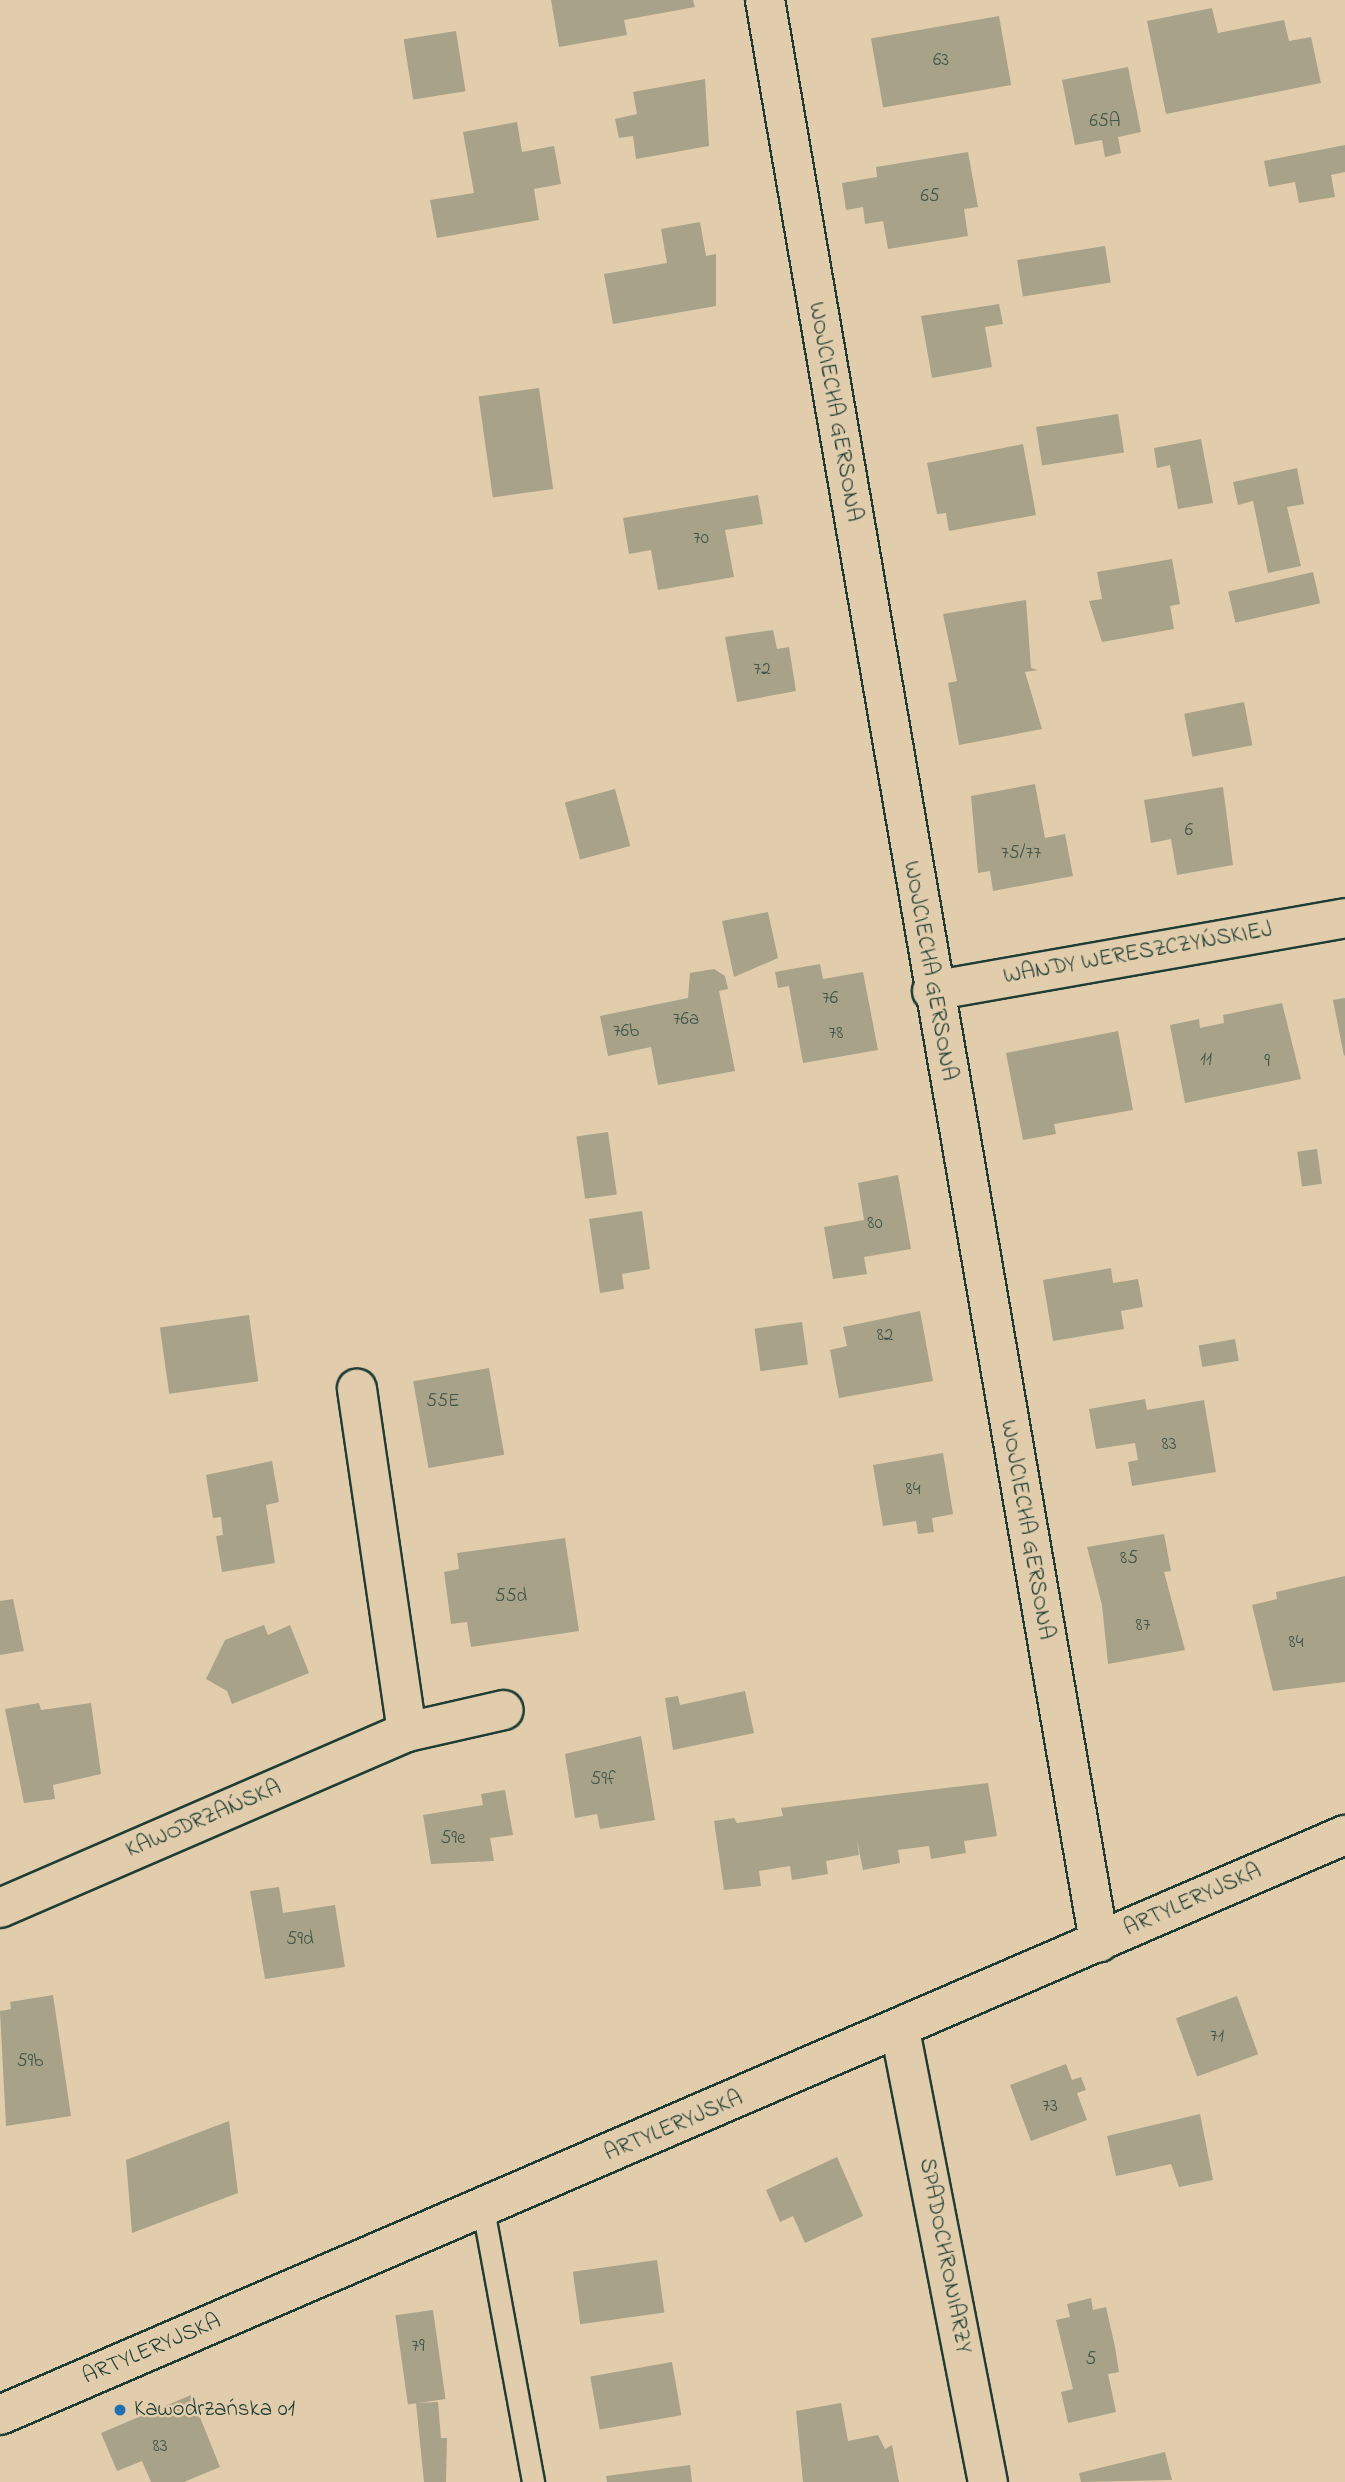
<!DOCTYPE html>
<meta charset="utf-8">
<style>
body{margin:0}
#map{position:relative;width:1345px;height:2482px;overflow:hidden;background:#e1cdac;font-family:"Indie Flower",sans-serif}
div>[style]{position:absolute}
.building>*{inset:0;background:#a8a289;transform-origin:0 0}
.roads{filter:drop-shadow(2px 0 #1f3d34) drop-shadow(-2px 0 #1f3d34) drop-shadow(0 2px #1f3d34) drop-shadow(0 -2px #1f3d34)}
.lane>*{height:21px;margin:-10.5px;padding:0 10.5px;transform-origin:10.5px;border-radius:10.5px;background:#e1cdac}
.street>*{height:38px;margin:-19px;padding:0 19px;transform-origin:19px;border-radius:19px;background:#e1cdac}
.secondary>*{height:38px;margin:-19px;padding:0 19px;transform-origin:19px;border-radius:19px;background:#e1cdac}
.dots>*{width:19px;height:19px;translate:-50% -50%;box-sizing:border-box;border:4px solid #e1cdac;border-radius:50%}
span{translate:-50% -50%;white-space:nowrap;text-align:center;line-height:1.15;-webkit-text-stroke:5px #e1cdac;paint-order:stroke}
.number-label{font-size:19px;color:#415649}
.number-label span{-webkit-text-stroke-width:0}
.street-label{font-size:23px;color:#1f3d34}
.poi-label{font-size:23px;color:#1f3d34}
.left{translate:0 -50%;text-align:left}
</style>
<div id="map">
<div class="building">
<i style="clip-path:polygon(551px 0,693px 0,695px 7px,624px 20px,627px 35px,559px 47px)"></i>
<i style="clip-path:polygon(1212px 8px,1218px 33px,1284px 20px,1289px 41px,1311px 37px,1321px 83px,1166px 114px,1147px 21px)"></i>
<i style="left:999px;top:16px;width:70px;height:130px;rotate:80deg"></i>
<i style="left:456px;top:31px;width:61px;height:53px;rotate:81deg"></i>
<i style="clip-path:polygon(1128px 67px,1141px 132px,1118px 137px,1121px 153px,1105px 157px,1102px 140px,1075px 145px,1062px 80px)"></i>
<i style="clip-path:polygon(705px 79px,709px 146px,636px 159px,633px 136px,619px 138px,615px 119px,637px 114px,633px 92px)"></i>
<i style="clip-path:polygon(517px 122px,522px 152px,554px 146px,561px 184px,534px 189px,539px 220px,437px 238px,430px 200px,474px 193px,463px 132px)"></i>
<i style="clip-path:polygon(1345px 145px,1345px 172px,1331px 175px,1335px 197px,1299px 203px,1295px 182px,1269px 187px,1264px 161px)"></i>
<i style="clip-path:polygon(968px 152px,978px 207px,964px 209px,968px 236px,888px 249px,883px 221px,865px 224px,863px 207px,846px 210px,842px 183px,877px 177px,876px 167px)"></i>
<i style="clip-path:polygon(700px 222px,706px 256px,716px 254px,716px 306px,613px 324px,604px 274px,667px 263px,661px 229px)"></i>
<i style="left:1105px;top:246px;width:37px;height:89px;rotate:81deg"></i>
<i style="clip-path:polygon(999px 304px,1003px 324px,985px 327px,992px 367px,932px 378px,921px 316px)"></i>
<i style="left:539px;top:388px;width:102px;height:61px;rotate:82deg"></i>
<i style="left:1118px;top:414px;width:39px;height:83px;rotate:81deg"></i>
<i style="clip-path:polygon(1201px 439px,1213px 503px,1178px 509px,1170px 465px,1157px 468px,1154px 448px)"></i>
<i style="clip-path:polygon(1023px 444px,1036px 515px,949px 531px,946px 513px,937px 514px,927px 463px)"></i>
<i style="clip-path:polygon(1297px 468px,1304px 504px,1287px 507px,1301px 566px,1268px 573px,1253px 501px,1238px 505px,1233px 482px)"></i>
<i style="clip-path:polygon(758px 495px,763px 524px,725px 530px,734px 577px,658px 590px,651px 550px,629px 554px,623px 518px)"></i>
<i style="clip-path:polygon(1172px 559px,1180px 604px,1170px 606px,1174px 629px,1102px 642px,1089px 601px,1102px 599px,1097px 572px)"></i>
<i style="left:1313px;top:572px;width:32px;height:87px;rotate:77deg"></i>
<i style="clip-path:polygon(1026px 600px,1031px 668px,1038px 670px,1025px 672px,1042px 729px,959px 745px,948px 683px,957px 681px,943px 614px)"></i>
<i style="clip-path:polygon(773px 630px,777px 649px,789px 647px,796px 691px,737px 702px,725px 637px)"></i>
<i style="left:1244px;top:702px;width:44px;height:61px;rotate:79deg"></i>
<i style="clip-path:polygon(1035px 784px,1045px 838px,1065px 834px,1073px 876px,993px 891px,990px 871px,978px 873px,971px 796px)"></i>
<i style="clip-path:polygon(1223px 787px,1233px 865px,1177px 875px,1171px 839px,1151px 843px,1144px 800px)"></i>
<i style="left:615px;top:789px;width:59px;height:52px;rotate:75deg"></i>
<i style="clip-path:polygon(768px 912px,778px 958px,734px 977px,722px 921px)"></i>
<i style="clip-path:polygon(820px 964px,823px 979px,863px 972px,878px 1050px,803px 1063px,789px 986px,778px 988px,775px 972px)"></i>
<i style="clip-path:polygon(714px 969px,725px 976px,728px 989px,719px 991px,735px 1071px,658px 1085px,651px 1047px,608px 1056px,600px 1016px,688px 998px,690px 973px)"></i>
<i style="clip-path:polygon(1345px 998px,1345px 1055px,1344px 1056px,1333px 1000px)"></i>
<i style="clip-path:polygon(1282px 1003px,1301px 1079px,1185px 1103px,1170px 1025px,1199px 1019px,1200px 1028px,1224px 1023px,1223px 1015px)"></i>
<i style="clip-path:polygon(1118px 1031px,1133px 1110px,1054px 1124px,1056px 1134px,1023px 1140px,1006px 1053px)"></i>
<i style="left:608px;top:1132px;width:63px;height:32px;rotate:82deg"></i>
<i style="left:1317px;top:1149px;width:35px;height:20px;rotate:82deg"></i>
<i style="clip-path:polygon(898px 1175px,911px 1249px,864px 1257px,867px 1274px,833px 1279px,824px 1227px,864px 1220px,858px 1183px)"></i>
<i style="clip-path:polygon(642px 1211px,650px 1269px,622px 1274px,624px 1289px,600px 1293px,589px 1219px)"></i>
<i style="clip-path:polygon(1111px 1268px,1113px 1283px,1138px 1279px,1143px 1307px,1121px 1311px,1124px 1329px,1053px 1341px,1043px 1280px)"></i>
<i style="clip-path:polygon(920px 1311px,933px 1381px,839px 1398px,830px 1350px,847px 1346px,843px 1327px)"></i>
<i style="left:249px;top:1315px;width:67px;height:90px;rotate:82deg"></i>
<i style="left:802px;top:1322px;width:43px;height:48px;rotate:82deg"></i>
<i style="left:1235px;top:1339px;width:22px;height:37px;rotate:80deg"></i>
<i style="left:489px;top:1368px;width:88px;height:77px;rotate:80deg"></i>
<i style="clip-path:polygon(1145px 1399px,1147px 1410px,1204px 1400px,1216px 1472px,1132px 1486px,1128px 1462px,1138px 1460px,1135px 1443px,1096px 1449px,1089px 1409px)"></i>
<i style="clip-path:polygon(943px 1453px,953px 1514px,932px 1518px,934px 1532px,918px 1534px,916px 1521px,883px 1526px,873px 1465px)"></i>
<i style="clip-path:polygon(272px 1461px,279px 1502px,266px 1505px,275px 1563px,222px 1572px,216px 1536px,223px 1535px,221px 1517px,213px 1518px,206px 1475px)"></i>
<i style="clip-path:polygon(1164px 1534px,1171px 1571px,1164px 1572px,1185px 1650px,1108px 1664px,1102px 1605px,1087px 1547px)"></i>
<i style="clip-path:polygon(565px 1538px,579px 1631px,471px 1647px,467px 1622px,451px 1624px,444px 1572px,459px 1569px,457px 1553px)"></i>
<i style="clip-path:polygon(1345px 1576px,1345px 1682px,1273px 1691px,1252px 1605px,1277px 1599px,1276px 1592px)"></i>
<i style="clip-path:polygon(13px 1599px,24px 1651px,0 1655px,0 1601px)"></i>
<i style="clip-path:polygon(264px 1625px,268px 1635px,290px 1625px,309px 1673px,232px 1704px,227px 1691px,206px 1679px,225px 1640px)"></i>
<i style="clip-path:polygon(745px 1691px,754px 1733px,673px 1750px,665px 1698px,678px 1696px,680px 1705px)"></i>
<i style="clip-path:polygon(39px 1703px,41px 1710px,91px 1703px,101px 1774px,53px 1785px,55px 1799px,24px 1803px,5px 1709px)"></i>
<i style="clip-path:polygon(641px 1736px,655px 1820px,600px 1829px,597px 1814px,575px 1818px,565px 1754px)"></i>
<i style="clip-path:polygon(988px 1783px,997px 1836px,964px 1841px,966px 1853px,931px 1859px,929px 1846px,898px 1850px,900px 1863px,863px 1870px,857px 1840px,859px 1855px,826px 1861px,828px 1874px,792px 1880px,790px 1866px,759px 1871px,761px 1886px,724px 1890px,714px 1821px,734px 1818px,737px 1823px,783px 1816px,781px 1808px,803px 1805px)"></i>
<i style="clip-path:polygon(505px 1790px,513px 1835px,490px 1838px,494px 1861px,431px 1864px,423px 1815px,483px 1805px,481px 1794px)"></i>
<i style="clip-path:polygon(279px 1887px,283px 1913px,335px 1905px,345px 1967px,265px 1979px,250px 1891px)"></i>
<i style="clip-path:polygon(53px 1995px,71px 2116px,6px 2126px,0 2011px,11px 2009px,10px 2002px)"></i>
<i style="left:1237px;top:1996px;width:62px;height:65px;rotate:70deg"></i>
<i style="clip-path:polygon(1066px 2064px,1072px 2080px,1081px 2077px,1086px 2090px,1077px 2093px,1087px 2120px,1031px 2141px,1010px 2085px)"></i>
<i style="clip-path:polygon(1200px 2114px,1213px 2180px,1179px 2187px,1171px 2164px,1116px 2176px,1107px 2136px)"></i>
<i style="clip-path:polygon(229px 2121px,238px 2193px,132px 2233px,126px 2160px)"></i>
<i style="clip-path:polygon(837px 2157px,863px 2216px,805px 2243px,793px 2216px,780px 2222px,766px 2190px)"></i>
<i style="left:657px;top:2260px;width:53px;height:85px;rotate:82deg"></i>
<i style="clip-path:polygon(1091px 2298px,1093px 2310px,1106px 2307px,1115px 2347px,1119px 2372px,1108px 2374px,1116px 2412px,1068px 2423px,1061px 2392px,1073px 2389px,1056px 2320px,1070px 2317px,1067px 2304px)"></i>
<i style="left:433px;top:2310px;width:90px;height:38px;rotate:82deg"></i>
<i style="left:672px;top:2362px;width:54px;height:83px;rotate:80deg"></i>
<i style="clip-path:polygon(191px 2395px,220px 2467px,184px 2482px,151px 2482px,142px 2461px,117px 2471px,101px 2433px)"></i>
<i style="clip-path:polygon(438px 2402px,441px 2438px,447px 2438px,446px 2482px,424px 2482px,416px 2403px)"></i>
<i style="clip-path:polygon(841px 2403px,848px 2441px,878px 2435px,885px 2449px,892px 2445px,899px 2482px,803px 2482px,796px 2411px)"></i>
<i style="clip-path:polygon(1165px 2452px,1172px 2480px,1081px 2482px,1079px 2473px)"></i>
<i style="clip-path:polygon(690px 2465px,692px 2482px,607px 2482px,606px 2476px)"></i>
</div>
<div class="roads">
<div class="lane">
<i style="left:483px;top:2209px;width:278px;rotate:79.6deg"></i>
</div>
<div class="street">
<i style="left:765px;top:0;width:1971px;rotate:80.24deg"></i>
<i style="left:932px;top:991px;width:419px;rotate:-10deg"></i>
<i style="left:407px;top:1732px;width:99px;rotate:-12.8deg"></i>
<i style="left:0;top:1908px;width:443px;rotate:-23.4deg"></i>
<i style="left:407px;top:1732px;width:347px;rotate:-98.3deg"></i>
<i style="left:900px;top:2030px;width:460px;rotate:79deg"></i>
</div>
<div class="secondary">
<i style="left:0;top:2415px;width:1465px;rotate:-23.33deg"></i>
</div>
</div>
<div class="dots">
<i style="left:120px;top:2410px;background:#1f6fb2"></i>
</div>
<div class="number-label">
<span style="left:941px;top:61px">63</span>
<span style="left:1105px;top:122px">65A</span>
<span style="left:930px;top:197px">65</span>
<span style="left:701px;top:539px">70</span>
<span style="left:762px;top:670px">72</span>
<span style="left:1189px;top:831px">6</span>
<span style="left:1021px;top:854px">75/77</span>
<span style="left:830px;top:999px">76</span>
<span style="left:686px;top:1020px">76a</span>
<span style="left:626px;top:1032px">76b</span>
<span style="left:836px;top:1034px">78</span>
<span style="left:1206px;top:1060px">11</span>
<span style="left:1267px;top:1062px">9</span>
<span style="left:875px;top:1224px">80</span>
<span style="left:885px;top:1336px">82</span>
<span style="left:443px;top:1402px">55E</span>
<span style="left:1169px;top:1445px">83</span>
<span style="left:913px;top:1490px">84</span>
<span style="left:1129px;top:1559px">85</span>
<span style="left:511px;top:1597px">55d</span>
<span style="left:1143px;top:1626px">87</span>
<span style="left:1296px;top:1643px">84</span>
<span style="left:603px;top:1780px">59f</span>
<span style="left:453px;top:1839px">59e</span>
<span style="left:300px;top:1940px">59d</span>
<span style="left:1217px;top:2037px">71</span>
<span style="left:30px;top:2062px">59b</span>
<span style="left:1050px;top:2107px">73</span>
<span style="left:418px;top:2347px">79</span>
<span style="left:1091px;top:2360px">5</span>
<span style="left:160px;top:2447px">83</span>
</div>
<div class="street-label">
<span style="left:834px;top:412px;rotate:80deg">WOJCIECHA GERSONA</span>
<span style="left:1138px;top:954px;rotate:-10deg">WANDY WERESZCZYŃSKIEJ</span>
<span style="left:929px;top:971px;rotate:80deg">WOJCIECHA GERSONA</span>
<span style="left:1026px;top:1530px;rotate:80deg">WOJCIECHA GERSONA</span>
<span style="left:204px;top:1820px;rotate:-23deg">KAWODRZAŃSKA</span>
<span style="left:1193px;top:1901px;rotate:-24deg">ARTYLERYJSKA</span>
<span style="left:674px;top:2127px;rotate:-23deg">ARTYLERYJSKA</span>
<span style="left:944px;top:2256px;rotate:79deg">SPADOCHRONIARZY</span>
<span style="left:152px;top:2350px;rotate:-23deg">ARTYLERYJSKA</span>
</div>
<div class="poi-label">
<span class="left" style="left:134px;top:2410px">Kawodrzańska 01</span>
</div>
</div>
